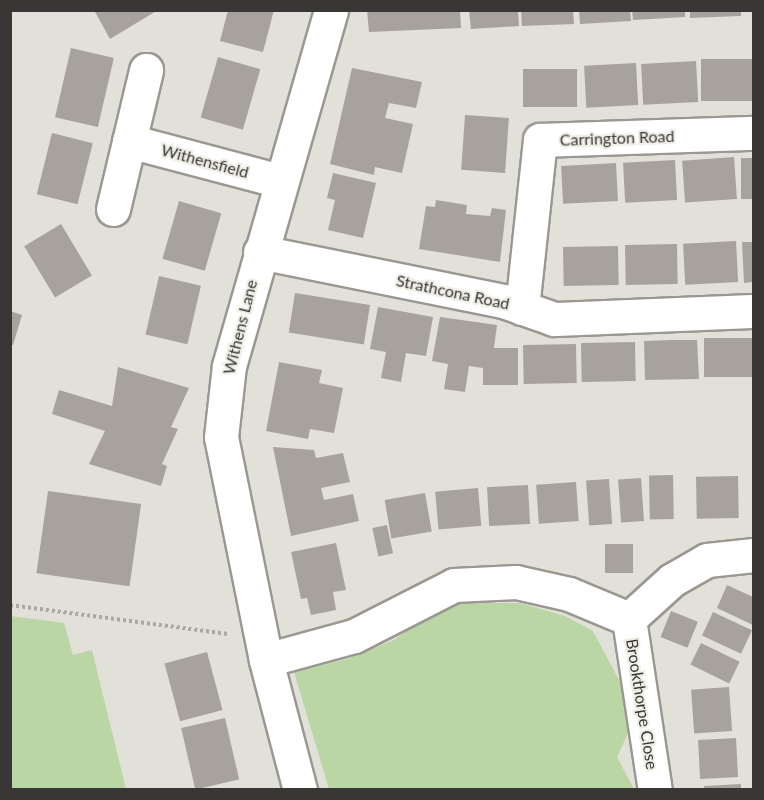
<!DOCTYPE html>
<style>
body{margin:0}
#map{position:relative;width:764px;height:800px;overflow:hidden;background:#e2e1d9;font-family:Lato,sans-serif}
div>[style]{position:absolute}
.green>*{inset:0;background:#bbd6a5}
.building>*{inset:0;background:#a8a29d;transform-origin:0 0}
.path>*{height:4px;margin-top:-2px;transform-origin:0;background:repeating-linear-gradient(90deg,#a9a8a2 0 3px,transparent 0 6px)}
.roads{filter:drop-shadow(2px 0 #9a9891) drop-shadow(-2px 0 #9a9891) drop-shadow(0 2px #9a9891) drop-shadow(0 -2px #9a9891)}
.minor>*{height:33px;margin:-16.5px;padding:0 16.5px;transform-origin:16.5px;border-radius:16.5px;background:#fff}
span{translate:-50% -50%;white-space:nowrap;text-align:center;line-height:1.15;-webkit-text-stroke:4.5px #efeee6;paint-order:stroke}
.street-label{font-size:16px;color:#383735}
.frame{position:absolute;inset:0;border:12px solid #383735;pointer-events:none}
</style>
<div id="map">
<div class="green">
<i style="clip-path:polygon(446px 603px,520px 603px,565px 616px,593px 631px,625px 691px,630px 729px,617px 757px,634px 789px,329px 789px,294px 672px,348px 659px,394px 640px)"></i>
<i style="clip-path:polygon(11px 616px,64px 623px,73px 655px,92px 650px,126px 789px,11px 789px)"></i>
</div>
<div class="building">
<i style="clip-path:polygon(94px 10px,158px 10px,110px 39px)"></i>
<i style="clip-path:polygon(274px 10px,263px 52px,220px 41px,228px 10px)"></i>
<i style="clip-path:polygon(367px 10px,460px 10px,461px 28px,369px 32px)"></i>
<i style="clip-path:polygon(469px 10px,518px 10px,519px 26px,471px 29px)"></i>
<i style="clip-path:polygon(521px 10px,573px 10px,574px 24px,522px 26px)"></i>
<i style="clip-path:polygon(579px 10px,630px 10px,631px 21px,580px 24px)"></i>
<i style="clip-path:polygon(632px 10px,685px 10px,685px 17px,633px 20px)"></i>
<i style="clip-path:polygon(690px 10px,741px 10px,741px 16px,690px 18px)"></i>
<i style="left:71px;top:48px;width:44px;height:71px;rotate:13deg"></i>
<i style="left:218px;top:57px;width:44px;height:63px;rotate:16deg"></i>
<i style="left:753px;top:59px;width:42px;height:52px;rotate:90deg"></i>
<i style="left:696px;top:61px;width:41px;height:55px;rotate:87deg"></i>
<i style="left:636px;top:63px;width:42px;height:52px;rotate:87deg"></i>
<i style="clip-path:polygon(352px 68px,422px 82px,416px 108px,389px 103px,385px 118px,413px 124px,402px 173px,375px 167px,374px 175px,330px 164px)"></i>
<i style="left:577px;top:69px;width:38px;height:54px;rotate:90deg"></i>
<i style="left:465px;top:115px;width:44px;height:55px;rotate:4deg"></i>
<i style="left:52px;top:133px;width:42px;height:63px;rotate:14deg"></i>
<i style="left:734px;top:157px;width:42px;height:52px;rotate:86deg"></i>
<i style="left:741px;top:158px;width:12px;height:41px"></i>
<i style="left:675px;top:160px;width:40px;height:52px;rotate:87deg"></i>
<i style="left:616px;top:163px;width:38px;height:55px;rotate:87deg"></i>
<i style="clip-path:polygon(333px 173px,376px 183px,363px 238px,328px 230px,335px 200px,327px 198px)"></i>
<i style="clip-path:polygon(436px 200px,467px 205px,466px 214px,490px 216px,492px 208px,506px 210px,500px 262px,419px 249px,426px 206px,435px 207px)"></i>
<i style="left:179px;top:201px;width:44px;height:60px;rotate:16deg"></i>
<i style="left:61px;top:224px;width:60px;height:43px;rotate:59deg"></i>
<i style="left:736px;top:241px;width:41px;height:53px;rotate:87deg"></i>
<i style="clip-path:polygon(742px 242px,753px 242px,753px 282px,744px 283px)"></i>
<i style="left:677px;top:244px;width:40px;height:52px;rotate:89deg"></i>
<i style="left:618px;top:246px;width:39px;height:55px;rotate:89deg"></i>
<i style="left:159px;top:276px;width:43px;height:60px;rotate:13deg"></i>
<i style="left:295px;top:293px;width:76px;height:40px;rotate:9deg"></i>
<i style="clip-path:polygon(378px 307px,433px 317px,426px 356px,406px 353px,401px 382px,381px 378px,386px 352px,370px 349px)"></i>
<i style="clip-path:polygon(10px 311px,22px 315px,13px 345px,10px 344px)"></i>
<i style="clip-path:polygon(440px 317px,497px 325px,494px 348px,518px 348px,518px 385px,483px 385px,483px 368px,469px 366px,465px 392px,444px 389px,448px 364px,432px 361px)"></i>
<i style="left:753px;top:338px;width:39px;height:49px;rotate:90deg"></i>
<i style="clip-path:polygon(671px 340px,697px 340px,699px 379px,645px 380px,644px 341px)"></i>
<i style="left:635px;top:342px;width:39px;height:54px;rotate:89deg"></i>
<i style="left:576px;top:344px;width:39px;height:53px;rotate:89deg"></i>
<i style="clip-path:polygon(279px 362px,322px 370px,319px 383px,343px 388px,334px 433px,310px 429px,308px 439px,266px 431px)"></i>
<i style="clip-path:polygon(118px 367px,189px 388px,171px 427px,178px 429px,162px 464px,167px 466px,161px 486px,89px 464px,105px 431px,52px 414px,59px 390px,112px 406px)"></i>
<i style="clip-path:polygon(273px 447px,314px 450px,316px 458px,343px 453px,350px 482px,321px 488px,324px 500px,353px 494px,359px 521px,291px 536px)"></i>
<i style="left:673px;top:475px;width:44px;height:24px;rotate:89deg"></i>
<i style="left:738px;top:476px;width:42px;height:42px;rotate:89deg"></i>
<i style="left:641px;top:478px;width:43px;height:23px;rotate:86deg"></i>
<i style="left:609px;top:479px;width:45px;height:23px;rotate:86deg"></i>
<i style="left:576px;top:482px;width:39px;height:40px;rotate:86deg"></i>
<i style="left:528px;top:485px;width:39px;height:41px;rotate:87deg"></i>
<i style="left:478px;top:488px;width:38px;height:43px;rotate:85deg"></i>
<i style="left:48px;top:491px;width:94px;height:83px;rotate:8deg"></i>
<i style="left:425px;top:493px;width:39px;height:41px;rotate:80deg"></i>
<i style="left:387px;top:525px;width:29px;height:15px;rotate:78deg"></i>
<i style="clip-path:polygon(336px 543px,346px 590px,333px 592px,336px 610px,311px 615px,307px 598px,301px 599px,291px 552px)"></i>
<i style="left:605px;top:544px;width:28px;height:29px"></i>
<i style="clip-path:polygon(727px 585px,753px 597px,753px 625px,717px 608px)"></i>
<i style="left:671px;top:611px;width:29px;height:28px;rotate:22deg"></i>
<i style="left:713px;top:612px;width:43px;height:26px;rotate:25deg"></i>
<i style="left:701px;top:643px;width:43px;height:24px;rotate:26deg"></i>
<i style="left:207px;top:652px;width:60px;height:44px;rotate:75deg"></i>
<i style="left:729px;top:687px;width:44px;height:38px;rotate:86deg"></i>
<i style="left:225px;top:718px;width:63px;height:45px;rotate:77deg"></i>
<i style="left:736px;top:738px;width:39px;height:38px;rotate:87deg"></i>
<i style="clip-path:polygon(741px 784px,741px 789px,704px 789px,704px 786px)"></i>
</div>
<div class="path">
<i style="left:10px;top:605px;width:220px;rotate:7.6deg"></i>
</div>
<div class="roads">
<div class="minor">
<i style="left:129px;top:141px;width:156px;rotate:14.8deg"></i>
<i style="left:113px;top:209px;width:143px;rotate:-76.6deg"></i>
<i style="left:260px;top:252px;width:248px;rotate:11.4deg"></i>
<i style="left:503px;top:301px;width:54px;rotate:19.4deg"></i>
<i style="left:554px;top:319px;width:200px;rotate:-2.3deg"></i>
<i style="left:522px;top:308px;width:169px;rotate:-83.9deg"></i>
<i style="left:540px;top:140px;width:214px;rotate:-1.9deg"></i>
<i style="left:629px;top:619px;width:58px;rotate:-42.2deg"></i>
<i style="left:672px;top:580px;width:40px;rotate:-29.7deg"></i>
<i style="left:707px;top:560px;width:47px;rotate:-6.1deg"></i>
<i style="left:266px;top:660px;width:91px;rotate:-15.3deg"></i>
<i style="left:354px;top:636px;width:112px;rotate:-27deg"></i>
<i style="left:454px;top:585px;width:62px;rotate:-2.8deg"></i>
<i style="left:516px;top:582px;width:54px;rotate:12.8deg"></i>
<i style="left:569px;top:594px;width:65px;rotate:22.6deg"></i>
<i style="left:629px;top:619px;width:173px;rotate:81.4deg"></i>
<i style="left:300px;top:790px;width:134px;rotate:-104.7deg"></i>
<i style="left:266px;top:660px;width:227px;rotate:-101.4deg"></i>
<i style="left:221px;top:437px;width:71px;rotate:-83.6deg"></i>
<i style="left:229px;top:366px;width:370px;rotate:-74deg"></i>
</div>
</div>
<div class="street-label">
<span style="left:617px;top:138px;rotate:-2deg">Carrington Road</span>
<span style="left:205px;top:161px;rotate:15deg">Withensfield</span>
<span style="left:453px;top:292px;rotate:12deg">Strathcona Road</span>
<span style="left:240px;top:327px;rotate:-76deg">Withens Lane</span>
<span style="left:642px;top:704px;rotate:81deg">Brookthorpe Close</span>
</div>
<div class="frame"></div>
</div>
